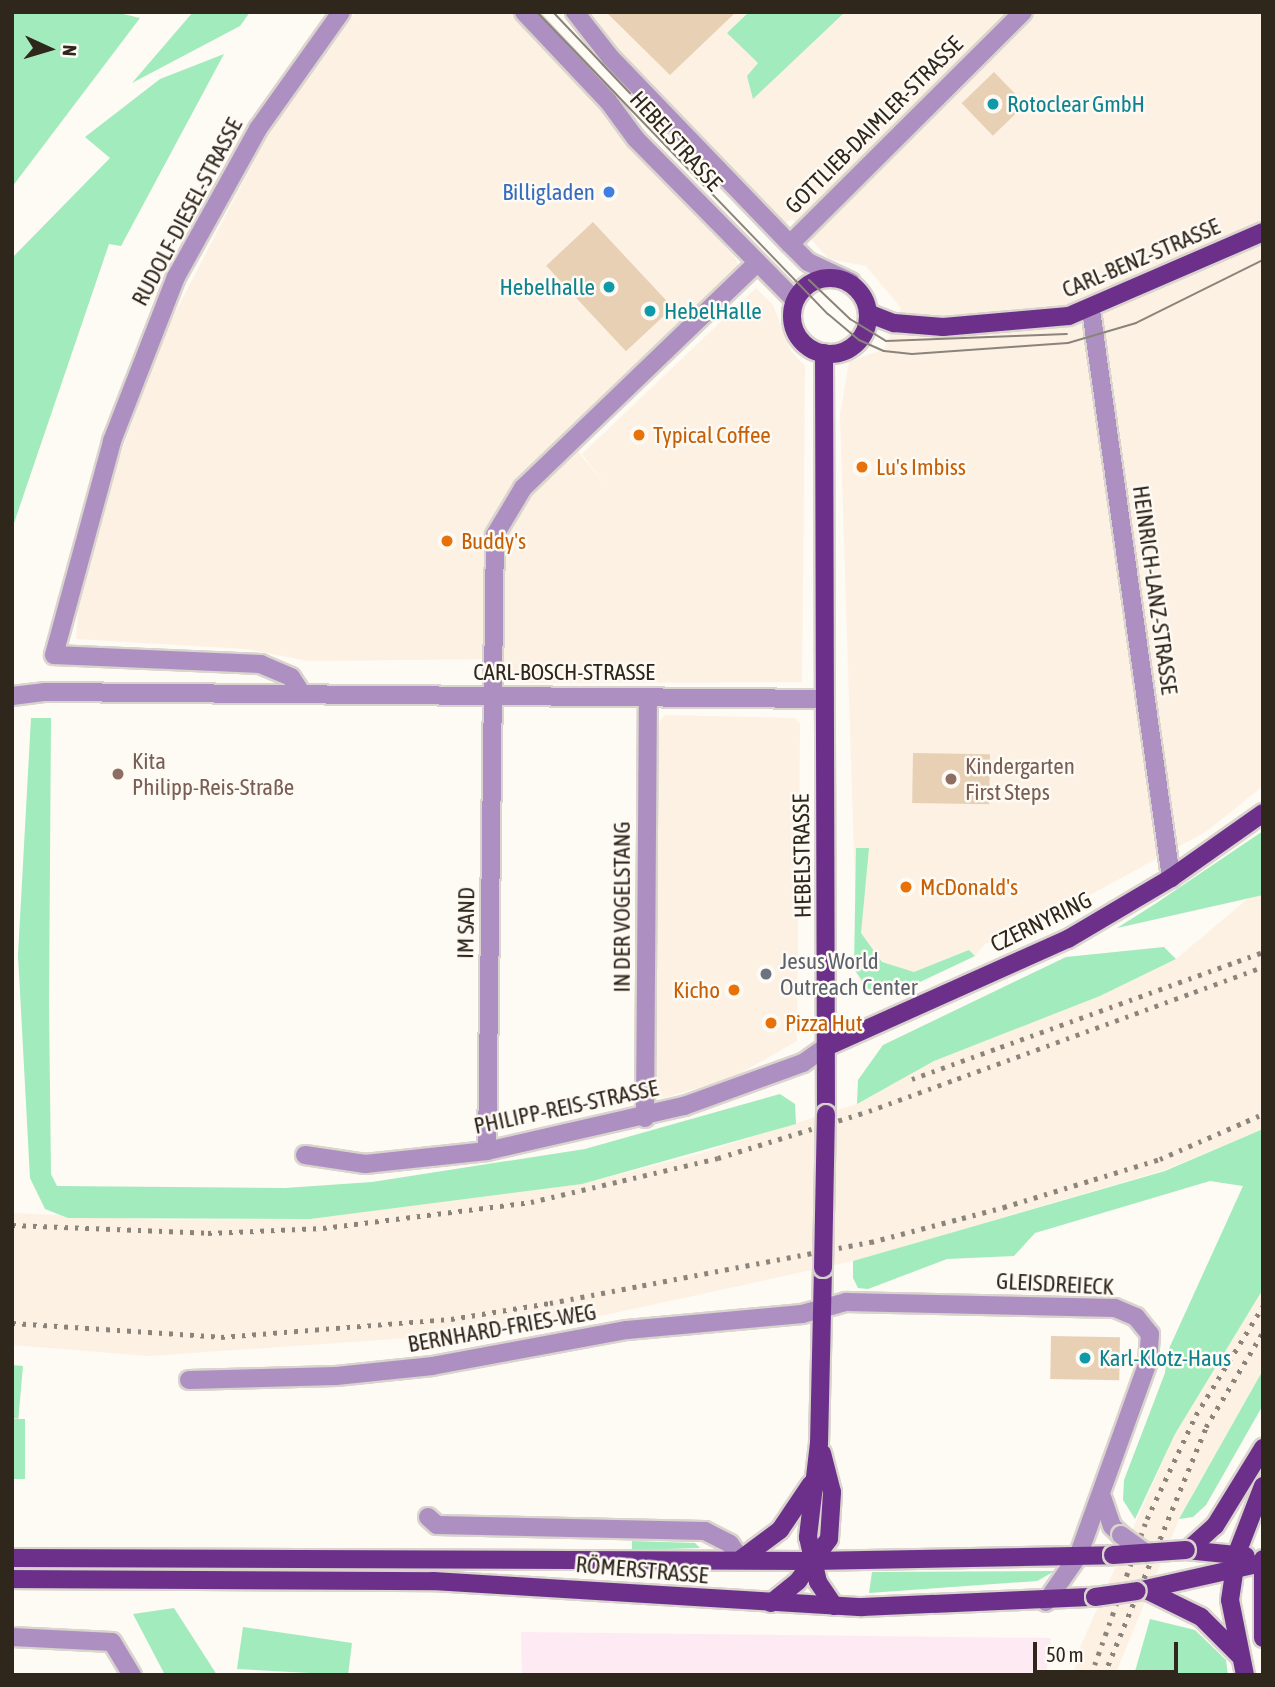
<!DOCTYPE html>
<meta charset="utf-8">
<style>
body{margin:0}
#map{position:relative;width:1275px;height:1687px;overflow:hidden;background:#fefaf4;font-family:"Asap Condensed",sans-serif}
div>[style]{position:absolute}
.built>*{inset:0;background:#fdf1e4}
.education>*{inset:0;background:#feeaf3}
.green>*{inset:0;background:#a1ebbc;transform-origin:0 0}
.building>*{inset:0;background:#e8d0b5;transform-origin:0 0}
.roads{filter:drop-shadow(2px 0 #d9d4cd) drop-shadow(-2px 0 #d9d4cd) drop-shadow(0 2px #d9d4cd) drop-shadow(0 -2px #d9d4cd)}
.minor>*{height:18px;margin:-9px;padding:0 9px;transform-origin:9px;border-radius:9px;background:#ad8fc1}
.major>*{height:18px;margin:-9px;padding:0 9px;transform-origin:9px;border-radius:9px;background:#6c308b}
.major>.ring{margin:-9px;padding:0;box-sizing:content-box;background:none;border:18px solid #6c308b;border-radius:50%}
.tram>*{height:2px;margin:-1px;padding:0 1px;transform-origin:1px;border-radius:1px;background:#8b847b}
.rail>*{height:5px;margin-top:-2.5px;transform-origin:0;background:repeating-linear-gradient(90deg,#8b847b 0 3.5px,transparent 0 10.5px)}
.bridges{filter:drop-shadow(2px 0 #d9d4cd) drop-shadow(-2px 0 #d9d4cd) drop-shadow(0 2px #d9d4cd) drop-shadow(0 -2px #d9d4cd)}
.minor-bridge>*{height:18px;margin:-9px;padding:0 9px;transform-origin:9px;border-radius:9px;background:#ad8fc1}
.major-bridge>*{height:18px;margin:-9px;padding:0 9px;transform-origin:9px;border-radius:9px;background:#6c308b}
.dots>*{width:19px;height:19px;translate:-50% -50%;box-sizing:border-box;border:4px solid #fefaf4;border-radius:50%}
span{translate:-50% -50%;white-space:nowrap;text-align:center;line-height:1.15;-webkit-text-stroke:5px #fefaf4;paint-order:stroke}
.culture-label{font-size:23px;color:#0d838f}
.left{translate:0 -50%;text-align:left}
.right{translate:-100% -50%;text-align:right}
.street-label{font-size:23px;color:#2f261c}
.shop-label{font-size:23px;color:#366cbe}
.food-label{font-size:23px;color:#c56008}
.education-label{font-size:23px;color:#785e54}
.worship-label{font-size:23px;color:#5b616d}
.frame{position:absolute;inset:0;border:14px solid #2f261c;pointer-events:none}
.north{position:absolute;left:14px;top:14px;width:70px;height:70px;-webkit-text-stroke:5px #fefaf4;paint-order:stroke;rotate:94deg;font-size:19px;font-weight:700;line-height:28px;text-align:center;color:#2f261c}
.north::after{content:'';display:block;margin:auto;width:24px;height:32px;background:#2f261c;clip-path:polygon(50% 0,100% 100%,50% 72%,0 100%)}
.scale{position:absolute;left:1033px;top:1642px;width:145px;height:32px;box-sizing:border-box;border:4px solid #2f261c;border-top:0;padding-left:9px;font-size:21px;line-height:24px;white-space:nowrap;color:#2f261c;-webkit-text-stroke:5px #fefaf4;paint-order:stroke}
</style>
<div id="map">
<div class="built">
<i style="clip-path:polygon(356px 12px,511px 12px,736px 259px,739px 268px,563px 433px,607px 487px,582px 454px,756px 288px,773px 305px,791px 351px,805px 366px,802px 682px,523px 683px,499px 659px,308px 661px,246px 649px,76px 639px,78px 610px,119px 459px,165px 332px,269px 132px)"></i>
<i style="clip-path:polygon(591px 12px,1263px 12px,1263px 786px,1207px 831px,1079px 901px,985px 944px,975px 956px,885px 992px,868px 989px,858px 980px,840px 415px,849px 362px,884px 349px,901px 308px,866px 266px,829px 259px,792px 219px,784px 223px,621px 53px)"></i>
<i style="clip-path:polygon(665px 715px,795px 718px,800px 724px,797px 1041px,732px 1078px,663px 1098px,656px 1093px,659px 722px)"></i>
<i style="clip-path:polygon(1263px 886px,1263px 1129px,1165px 1170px,853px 1261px,605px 1315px,423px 1337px,149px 1356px,12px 1345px,12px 1213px,162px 1220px,310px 1219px,582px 1184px,698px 1154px,857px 1104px,934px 1061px,1100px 996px,1176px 959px)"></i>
<i style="clip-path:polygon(1263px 1289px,1263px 1370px,1179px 1519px,1115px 1675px,1074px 1675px,1077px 1654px,1175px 1434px)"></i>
</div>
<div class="education">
<i style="clip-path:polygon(521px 1632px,1051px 1638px,1046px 1675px,522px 1675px)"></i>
</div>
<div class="green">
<i style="clip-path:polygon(12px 12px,115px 12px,140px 18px,12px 187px)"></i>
<i style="clip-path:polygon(193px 12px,250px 12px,240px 26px,132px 83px)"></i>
<i style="clip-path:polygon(749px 12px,845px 12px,753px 99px,747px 76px,758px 63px,727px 33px)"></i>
<i style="clip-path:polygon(224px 54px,121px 246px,109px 244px,12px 529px,12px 258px,110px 158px,85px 137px,160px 79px)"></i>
<i style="clip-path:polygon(31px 718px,51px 718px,49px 1005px,51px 1174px,57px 1186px,285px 1188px,372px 1182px,585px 1149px,780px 1094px,795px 1104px,796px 1124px,582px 1184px,310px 1219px,68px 1218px,45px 1209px,30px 1178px,18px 955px)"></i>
<i style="clip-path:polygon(1263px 831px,1263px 895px,1117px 928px,1155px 904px)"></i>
<i style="clip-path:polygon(856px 848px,869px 848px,861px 933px,882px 962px,914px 972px,969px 950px,975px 956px,920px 982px,885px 992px,868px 989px,854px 969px)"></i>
<i style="clip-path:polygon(1164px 947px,1176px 959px,1100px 996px,934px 1061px,857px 1104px,858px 1080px,883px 1045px,1066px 957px)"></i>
<i style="clip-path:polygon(1263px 1129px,1263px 1289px,1175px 1434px,1135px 1519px,1123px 1500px,1124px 1480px,1165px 1373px,1167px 1353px,1243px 1186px,1210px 1181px,1035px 1233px,1014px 1256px,947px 1259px,868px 1289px,858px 1288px,853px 1278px,853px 1261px,1165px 1171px)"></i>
<i style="left:12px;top:1365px;width:11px;height:53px;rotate:5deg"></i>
<i style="clip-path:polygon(1263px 1370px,1263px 1405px,1206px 1505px,1193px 1517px,1179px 1519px)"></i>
<i style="left:12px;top:1419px;width:13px;height:60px"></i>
<i style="clip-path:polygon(632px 1541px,695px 1543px,700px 1548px,632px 1550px)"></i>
<i style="clip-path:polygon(1055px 1571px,1037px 1581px,869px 1593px,872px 1572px)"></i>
<i style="clip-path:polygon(174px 1608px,217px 1675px,165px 1675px,133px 1614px)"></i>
<i style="clip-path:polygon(1150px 1619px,1195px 1630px,1226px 1660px,1228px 1675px,1134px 1675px)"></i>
<i style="clip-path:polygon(243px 1627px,352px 1643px,348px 1675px,237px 1669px)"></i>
</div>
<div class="building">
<i style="clip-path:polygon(606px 12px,736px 12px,670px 75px)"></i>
<i style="left:994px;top:72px;width:45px;height:45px;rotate:46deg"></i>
<i style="left:593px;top:222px;width:117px;height:64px;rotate:47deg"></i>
<i style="left:913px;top:753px;width:77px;height:50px;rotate:1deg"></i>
<i style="left:1051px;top:1336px;width:69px;height:43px;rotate:1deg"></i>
</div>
<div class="roads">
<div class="minor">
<i style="left:524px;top:12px;width:122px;rotate:46.7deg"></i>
<i style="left:608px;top:101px;width:47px;rotate:53.6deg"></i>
<i style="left:636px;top:139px;width:226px;rotate:45.4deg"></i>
<i style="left:575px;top:12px;width:58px;rotate:52deg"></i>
<i style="left:611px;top:58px;width:258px;rotate:46.1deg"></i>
<i style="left:790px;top:244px;width:25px;rotate:45deg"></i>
<i style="left:808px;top:262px;width:47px;rotate:24.9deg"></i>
<i style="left:790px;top:244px;width:329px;rotate:-44.9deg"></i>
<i style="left:1091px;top:310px;width:574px;rotate:81.98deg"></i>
<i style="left:302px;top:694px;width:20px;rotate:-123deg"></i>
<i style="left:291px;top:677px;width:33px;rotate:-157deg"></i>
<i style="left:261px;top:664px;width:207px;rotate:-177.5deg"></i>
<i style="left:54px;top:655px;width:222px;rotate:-74.8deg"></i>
<i style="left:112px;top:441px;width:176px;rotate:-68.7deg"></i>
<i style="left:176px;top:277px;width:169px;rotate:-61deg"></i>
<i style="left:258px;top:129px;width:143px;rotate:-54.6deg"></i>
<i style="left:12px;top:696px;width:32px;rotate:-7deg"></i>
<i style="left:44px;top:692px;width:781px;rotate:0.51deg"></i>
<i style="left:645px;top:1118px;width:421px;rotate:-89.6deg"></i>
<i style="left:487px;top:1151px;width:616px;rotate:-89.26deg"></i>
<i style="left:495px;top:535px;width:55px;rotate:-59.2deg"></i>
<i style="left:523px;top:488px;width:325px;rotate:-43.9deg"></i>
<i style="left:305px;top:1155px;width:61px;rotate:8.5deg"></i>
<i style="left:365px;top:1164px;width:123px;rotate:-6.1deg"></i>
<i style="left:487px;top:1151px;width:202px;rotate:-12.9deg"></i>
<i style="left:684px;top:1106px;width:127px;rotate:-19.9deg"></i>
<i style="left:803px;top:1063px;width:28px;rotate:-35deg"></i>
<i style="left:189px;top:1380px;width:147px;rotate:-1.6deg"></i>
<i style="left:336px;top:1376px;width:97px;rotate:-5.9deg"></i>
<i style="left:432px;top:1366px;width:198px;rotate:-10.5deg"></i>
<i style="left:627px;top:1330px;width:176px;rotate:-5.2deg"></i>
<i style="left:802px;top:1314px;width:46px;rotate:-15.3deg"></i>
<i style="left:846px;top:1302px;width:269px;rotate:1.3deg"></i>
<i style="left:1115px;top:1308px;width:23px;rotate:23deg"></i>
<i style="left:1136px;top:1317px;width:22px;rotate:51deg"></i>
<i style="left:1150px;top:1334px;width:28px;rotate:94deg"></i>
<i style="left:1148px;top:1362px;width:206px;rotate:109.8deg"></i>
<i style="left:1078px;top:1556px;width:56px;rotate:124.8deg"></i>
<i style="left:1102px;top:1497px;width:31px;rotate:71deg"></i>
<i style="left:1112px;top:1526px;width:13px;rotate:45deg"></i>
<i style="left:428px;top:1517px;width:12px;rotate:42deg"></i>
<i style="left:437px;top:1525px;width:268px;rotate:1.3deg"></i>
<i style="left:705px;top:1531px;width:28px;rotate:27deg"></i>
<i style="left:730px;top:1544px;width:19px;rotate:54deg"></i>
<i style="left:12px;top:1637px;width:100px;rotate:2.9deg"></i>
<i style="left:112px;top:1642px;width:39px;rotate:59deg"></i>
</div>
<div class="major">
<i class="ring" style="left:792px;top:278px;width:58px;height:58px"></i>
<i style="left:870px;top:314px;width:26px;rotate:21deg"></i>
<i style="left:894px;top:323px;width:49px;rotate:4.7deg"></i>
<i style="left:943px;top:327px;width:126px;rotate:-5deg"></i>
<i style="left:1069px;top:316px;width:211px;rotate:-23.4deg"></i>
<i style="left:824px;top:353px;width:761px;rotate:89.85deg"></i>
<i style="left:826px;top:1047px;width:265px;rotate:-24.1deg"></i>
<i style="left:1068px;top:939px;width:120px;rotate:-30.6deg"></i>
<i style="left:1171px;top:878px;width:113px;rotate:-35.2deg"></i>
<i style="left:823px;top:1268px;width:175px;rotate:91.3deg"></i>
<i style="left:819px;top:1443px;width:95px;rotate:96.7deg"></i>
<i style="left:808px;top:1537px;width:46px;rotate:77.5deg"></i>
<i style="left:818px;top:1582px;width:29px;rotate:56deg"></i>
<i style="left:1186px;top:1550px;width:60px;rotate:5.7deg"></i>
<i style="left:1188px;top:1550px;width:36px;rotate:-42deg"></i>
<i style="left:1215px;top:1526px;width:92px;rotate:-58.4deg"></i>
<i style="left:12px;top:1558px;width:800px;rotate:0.21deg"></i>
<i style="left:812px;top:1561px;width:301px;rotate:-1.1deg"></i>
<i style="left:741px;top:1559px;width:49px;rotate:-36.6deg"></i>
<i style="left:780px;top:1530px;width:55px;rotate:-56deg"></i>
<i style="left:1263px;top:1559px;width:79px;rotate:90deg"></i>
<i style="left:12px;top:1579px;width:421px;rotate:0.3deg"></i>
<i style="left:433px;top:1581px;width:430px;rotate:3.5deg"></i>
<i style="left:862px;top:1607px;width:233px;rotate:-2.5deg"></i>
<i style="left:1146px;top:1590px;width:61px;rotate:26.1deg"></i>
<i style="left:1201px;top:1617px;width:54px;rotate:45deg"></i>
<i style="left:1137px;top:1591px;width:128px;rotate:-12.6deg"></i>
<i style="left:771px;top:1603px;width:35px;rotate:-39deg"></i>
<i style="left:798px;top:1581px;width:52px;rotate:-53.6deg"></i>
<i style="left:829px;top:1539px;width:47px;rotate:-86.3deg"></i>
<i style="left:832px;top:1492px;width:40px;rotate:-104.4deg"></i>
<i style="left:1245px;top:1675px;width:76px;rotate:-101.3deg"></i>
<i style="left:1230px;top:1600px;width:48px;rotate:-81.5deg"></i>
<i style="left:1237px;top:1553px;width:72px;rotate:-68.8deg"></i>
</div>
</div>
<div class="tram">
<i style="left:537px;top:12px;width:419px;rotate:46.1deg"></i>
<i style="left:828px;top:314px;width:40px;rotate:40deg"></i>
<i style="left:859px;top:340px;width:27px;rotate:24deg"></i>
<i style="left:884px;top:351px;width:28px;rotate:6deg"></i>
<i style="left:912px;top:354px;width:156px;rotate:-4deg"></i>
<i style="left:1068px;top:343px;width:71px;rotate:-16.4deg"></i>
<i style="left:1136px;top:323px;width:142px;rotate:-26.4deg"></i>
<i style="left:553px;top:12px;width:112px;rotate:46.5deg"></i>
<i style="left:809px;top:280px;width:57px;rotate:43.6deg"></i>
<i style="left:850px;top:319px;width:42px;rotate:31.4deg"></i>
<i style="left:886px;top:341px;width:181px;rotate:-2.2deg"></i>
</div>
<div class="rail">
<i style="left:912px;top:1079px;width:373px;rotate:-19.9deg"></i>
<i style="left:12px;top:1225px;width:196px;rotate:2.3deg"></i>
<i style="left:208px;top:1233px;width:115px;rotate:-2.5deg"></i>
<i style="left:323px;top:1228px;width:210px;rotate:-7.1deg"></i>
<i style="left:531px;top:1202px;width:192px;rotate:-13.2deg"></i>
<i style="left:718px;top:1158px;width:158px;rotate:-17.3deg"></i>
<i style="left:869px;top:1111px;width:419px;rotate:-20.1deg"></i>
<i style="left:12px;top:1323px;width:209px;rotate:3.8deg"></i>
<i style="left:221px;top:1337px;width:231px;rotate:-4.5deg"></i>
<i style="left:451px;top:1319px;width:100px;rotate:-9.2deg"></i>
<i style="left:550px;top:1303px;width:327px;rotate:-10.8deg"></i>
<i style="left:871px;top:1242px;width:138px;rotate:-14.7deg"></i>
<i style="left:1004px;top:1207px;width:163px;rotate:-17.1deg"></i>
<i style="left:1160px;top:1159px;width:112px;rotate:-23.6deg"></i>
<i style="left:1091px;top:1675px;width:166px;rotate:-70.3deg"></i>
<i style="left:1147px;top:1519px;width:115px;rotate:-64.8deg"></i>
<i style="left:1196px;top:1415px;width:128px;rotate:-58.4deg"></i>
<i style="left:1104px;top:1675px;width:268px;rotate:-67.6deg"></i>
<i style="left:1206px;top:1427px;width:111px;rotate:-59deg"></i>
</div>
<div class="bridges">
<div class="minor-bridge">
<i style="left:1121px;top:1535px;width:31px;rotate:36deg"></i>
</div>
<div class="major-bridge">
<i style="left:823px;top:1268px;width:154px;rotate:-88.9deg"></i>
<i style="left:1113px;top:1555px;width:73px;rotate:-3.9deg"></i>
<i style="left:1095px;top:1597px;width:42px;rotate:-8.1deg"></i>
</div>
</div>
<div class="dots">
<i style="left:993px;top:104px;background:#0f9aa8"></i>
<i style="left:609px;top:192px;background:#3f7fe0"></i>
<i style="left:609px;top:287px;background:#0f9aa8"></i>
<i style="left:650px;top:311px;background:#0f9aa8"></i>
<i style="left:639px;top:435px;background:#e8710a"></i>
<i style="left:862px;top:467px;background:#e8710a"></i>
<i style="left:447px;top:541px;background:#e8710a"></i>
<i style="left:118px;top:774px;background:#8d6e63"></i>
<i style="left:951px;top:779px;background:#8d6e63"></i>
<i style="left:906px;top:887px;background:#e8710a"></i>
<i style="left:766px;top:974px;background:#6b7280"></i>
<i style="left:734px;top:990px;background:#e8710a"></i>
<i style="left:771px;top:1023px;background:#e8710a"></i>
<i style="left:1085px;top:1358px;background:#0f9aa8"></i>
</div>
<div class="culture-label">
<span class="left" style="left:1007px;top:104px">Rotoclear GmbH</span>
<span class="right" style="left:595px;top:287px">Hebelhalle</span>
<span class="left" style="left:664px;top:311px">HebelHalle</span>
<span class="left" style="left:1099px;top:1358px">Karl-Klotz-Haus</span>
</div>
<div class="street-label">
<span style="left:874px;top:125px;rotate:-45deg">GOTTLIEB-DAIMLER-STRASSE</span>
<span style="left:676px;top:141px;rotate:48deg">HEBELSTRASSE</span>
<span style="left:187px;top:212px;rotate:-62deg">RUDOLF-DIESEL-STRASSE</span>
<span style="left:1141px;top:258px;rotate:-23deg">CARL-BENZ-STRASSE</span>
<span style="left:1155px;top:590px;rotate:82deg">HEINRICH-LANZ-STRASSE</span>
<span style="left:564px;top:672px">CARL-BOSCH-STRASSE</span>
<span style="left:802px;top:856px;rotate:-91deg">HEBELSTRASSE</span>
<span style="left:622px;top:907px;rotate:-90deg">IN DER VOGELSTANG</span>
<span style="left:1041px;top:922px;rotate:-26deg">CZERNYRING</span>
<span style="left:466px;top:923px;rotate:-89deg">IM SAND</span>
<span style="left:566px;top:1107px;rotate:-12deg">PHILIPP-REIS-STRASSE</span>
<span style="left:1055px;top:1284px;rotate:3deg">GLEISDREIECK</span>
<span style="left:502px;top:1328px;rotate:-10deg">BERNHARD-FRIES-WEG</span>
<span style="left:642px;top:1570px;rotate:5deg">RÖMERSTRASSE</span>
</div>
<div class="shop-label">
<span class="right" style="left:595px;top:192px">Billigladen</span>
</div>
<div class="food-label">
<span class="left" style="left:653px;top:435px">Typical Coffee</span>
<span class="left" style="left:876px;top:467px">Lu's Imbiss</span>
<span class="left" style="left:461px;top:541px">Buddy's</span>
<span class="left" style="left:920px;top:887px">McDonald's</span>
<span class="right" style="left:720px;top:990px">Kicho</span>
<span class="left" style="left:785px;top:1023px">Pizza Hut</span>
</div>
<div class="education-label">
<span class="left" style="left:132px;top:774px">Kita<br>Philipp-Reis-Straße</span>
<span class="left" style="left:965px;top:779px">Kindergarten<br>First Steps</span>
</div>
<div class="worship-label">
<span class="left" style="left:780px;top:974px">Jesus World<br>Outreach Center</span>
</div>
<div class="frame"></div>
<div class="north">N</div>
<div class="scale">50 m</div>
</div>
